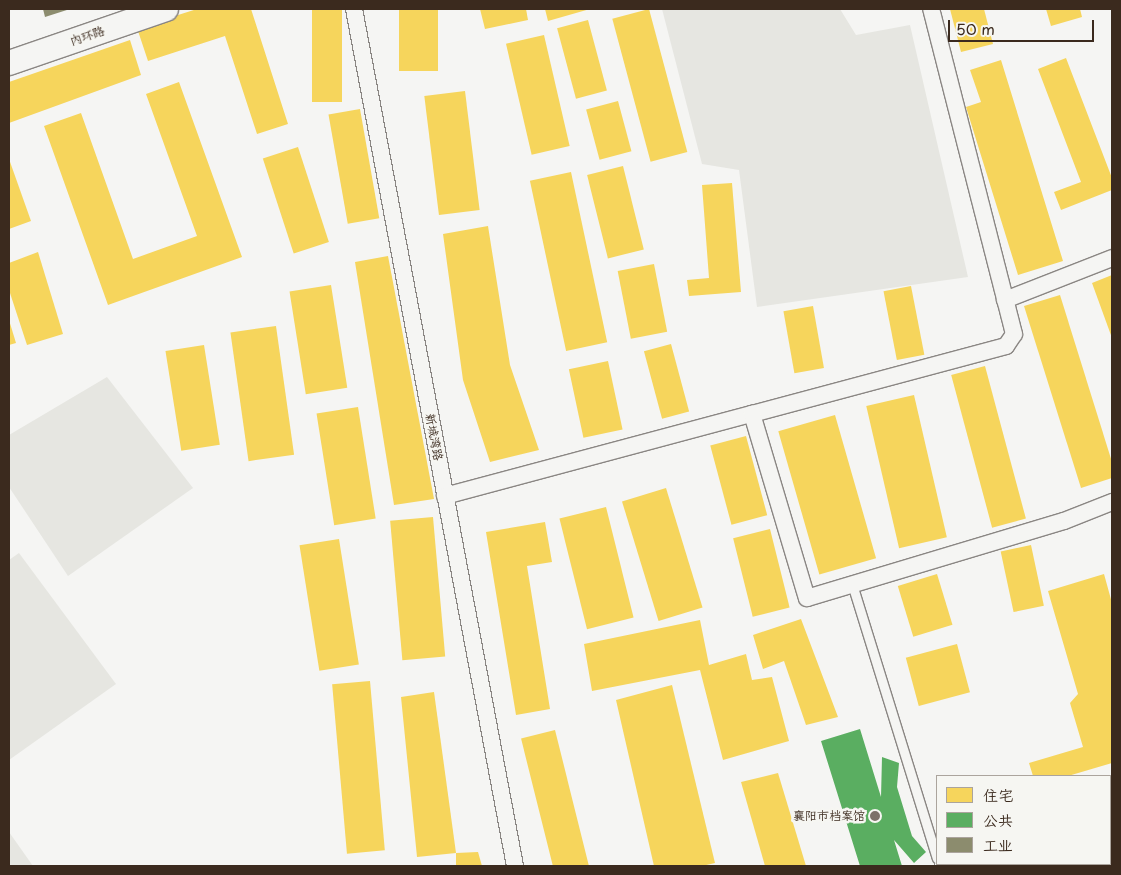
<!DOCTYPE html>
<meta charset="utf-8">
<style>
body{margin:0}
#map{position:relative;width:1121px;height:875px;overflow:hidden;background:#f5f5f3;font-family:"Playpen Sans","LXGW WenKai TC",sans-serif}
div>[style]{position:absolute}
.green>*{inset:0;background:#e6e6e1}
.homes>*{inset:0;background:#f6d55c;transform-origin:0 0}
.public>*{inset:0;background:#5aae61}
.industry>*{inset:0;background:#8c8c6e}
.roads{filter:drop-shadow(1px 0 #8a8683) drop-shadow(-1px 0 #8a8683) drop-shadow(0 1px #8a8683) drop-shadow(0 -1px #8a8683)}
.lane>*{height:9px;margin:-4.5px;padding:0 4.5px;transform-origin:4.5px;border-radius:4.5px;background:#f5f5f3}
.street>*{height:16px;margin:-8px;padding:0 8px;transform-origin:8px;border-radius:8px;background:#f5f5f3}
.secondary>*{height:24px;margin:-12px;padding:0 12px;transform-origin:12px;border-radius:12px;background:#f5f5f3}
.dots>*{width:14px;height:14px;translate:-50% -50%;box-sizing:border-box;border:2px solid #f6f6f2;border-radius:50%}
span{translate:-50% -50%;white-space:nowrap;text-align:center;line-height:1.15;-webkit-text-stroke:5px #f6f6f2;paint-order:stroke}
.street-label{font-size:12px;color:#3b2a1e}
.poi-label{font-size:12px;color:#3b2a1e}
.right{translate:-100% -50%;text-align:right}
.frame{position:absolute;inset:0;border:10px solid #3b2a1e;pointer-events:none}
.legend{position:absolute;left:936px;top:775px;width:175px;height:90px;box-sizing:border-box;background:#f6f6f2;border:1px solid #aba49d;margin:0;padding:6px 9px;list-style:none;font-size:15px;color:#3b2a1e}
.legend li{display:flex;align-items:center;gap:10px;height:25px}
.legend b{width:25px;border:1px solid #aba49d}
.scale{position:absolute;left:948px;top:20px;width:146px;height:22px;box-sizing:border-box;border:2px solid #3b2a1e;border-top:0;padding-left:6px;font-size:15px;line-height:18px;white-space:nowrap;color:#3b2a1e;-webkit-text-stroke:4px #f6f6f2;paint-order:stroke}
</style>
<div id="map">
<div class="green">
<i style="clip-path:polygon(662px 9px,840px 9px,856px 35px,910px 25px,968px 277px,757px 307px,739px 170px,702px 164px)"></i>
<i style="clip-path:polygon(107px 377px,193px 488px,68px 576px,9px 487px,9px 435px)"></i>
<i style="clip-path:polygon(19px 553px,116px 684px,9px 760px,9px 560px)"></i>
<i style="clip-path:polygon(1112px 779px,1112px 866px,960px 866px,959px 864px,1110px 864px)"></i>
<i style="clip-path:polygon(9px 832px,33px 866px,9px 866px)"></i>
</div>
<div class="homes">
<i style="clip-path:polygon(197px 9px,251px 9px,288px 124px,257px 134px,225px 36px,148px 61px,137px 28px)"></i>
<i style="left:312px;top:9px;width:30px;height:93px"></i>
<i style="left:399px;top:9px;width:39px;height:62px"></i>
<i style="clip-path:polygon(480px 9px,526px 9px,528px 20px,485px 29px)"></i>
<i style="clip-path:polygon(545px 9px,590px 9px,548px 21px)"></i>
<i style="left:649px;top:9px;width:148px;height:38px;rotate:75deg"></i>
<i style="clip-path:polygon(950px 9px,984px 9px,993px 44px,961px 52px)"></i>
<i style="clip-path:polygon(1046px 9px,1080px 9px,1082px 17px,1051px 26px)"></i>
<i style="left:588px;top:20px;width:73px;height:32px;rotate:75deg"></i>
<i style="left:544px;top:35px;width:114px;height:39px;rotate:77deg"></i>
<i style="clip-path:polygon(130px 40px,141px 75px,9px 123px,9px 82px)"></i>
<i style="clip-path:polygon(1066px 58px,1112px 178px,1112px 190px,1061px 210px,1054px 192px,1081px 182px,1038px 69px)"></i>
<i style="clip-path:polygon(1001px 60px,1063px 261px,1018px 275px,966px 107px,981px 102px,970px 70px)"></i>
<i style="clip-path:polygon(179px 82px,242px 257px,108px 305px,44px 126px,81px 113px,133px 259px,197px 236px,146px 94px)"></i>
<i style="left:465px;top:91px;width:120px;height:41px;rotate:83deg"></i>
<i style="left:618px;top:101px;width:52px;height:33px;rotate:75deg"></i>
<i style="left:360px;top:109px;width:111px;height:32px;rotate:80deg"></i>
<i style="left:298px;top:147px;width:100px;height:37px;rotate:72deg"></i>
<i style="clip-path:polygon(9px 159px,31px 221px,9px 229px)"></i>
<i style="left:623px;top:166px;width:86px;height:37px;rotate:76deg"></i>
<i style="left:571px;top:172px;width:174px;height:42px;rotate:78deg"></i>
<i style="clip-path:polygon(732px 183px,741px 292px,689px 296px,687px 280px,709px 278px,702px 185px)"></i>
<i style="clip-path:polygon(488px 226px,510px 365px,539px 450px,490px 462px,463px 380px,443px 234px)"></i>
<i style="clip-path:polygon(38px 252px,63px 334px,27px 345px,9px 290px,9px 263px)"></i>
<i style="clip-path:polygon(388px 256px,434px 499px,394px 505px,355px 262px)"></i>
<i style="left:654px;top:264px;width:69px;height:37px;rotate:79deg"></i>
<i style="clip-path:polygon(1112px 275px,1112px 338px,1092px 283px)"></i>
<i style="left:331px;top:285px;width:104px;height:42px;rotate:81deg"></i>
<i style="left:911px;top:286px;width:70px;height:28px;rotate:79deg"></i>
<i style="clip-path:polygon(1060px 295px,1112px 462px,1112px 478px,1081px 488px,1024px 306px)"></i>
<i style="left:813px;top:306px;width:63px;height:30px;rotate:80deg"></i>
<i style="clip-path:polygon(9px 320px,16px 343px,9px 345px)"></i>
<i style="left:276px;top:326px;width:130px;height:46px;rotate:82deg"></i>
<i style="left:671px;top:344px;width:70px;height:28px;rotate:75deg"></i>
<i style="left:204px;top:345px;width:101px;height:39px;rotate:81deg"></i>
<i style="left:608px;top:361px;width:70px;height:40px;rotate:78deg"></i>
<i style="left:985px;top:366px;width:158px;height:35px;rotate:75deg"></i>
<i style="left:914px;top:395px;width:146px;height:49px;rotate:77deg"></i>
<i style="left:358px;top:407px;width:113px;height:42px;rotate:81deg"></i>
<i style="left:835px;top:415px;width:149px;height:59px;rotate:74deg"></i>
<i style="left:746px;top:436px;width:82px;height:37px;rotate:75deg"></i>
<i style="left:666px;top:488px;width:125px;height:46px;rotate:73deg"></i>
<i style="left:606px;top:507px;width:114px;height:48px;rotate:76deg"></i>
<i style="left:433px;top:517px;width:140px;height:43px;rotate:85deg"></i>
<i style="clip-path:polygon(545px 522px,552px 562px,527px 566px,550px 709px,516px 715px,486px 532px)"></i>
<i style="left:770px;top:529px;width:81px;height:38px;rotate:76deg"></i>
<i style="left:339px;top:539px;width:127px;height:40px;rotate:81deg"></i>
<i style="left:1031px;top:545px;width:62px;height:31px;rotate:78deg"></i>
<i style="left:937px;top:574px;width:53px;height:41px;rotate:73deg"></i>
<i style="clip-path:polygon(1104px 574px,1112px 603px,1112px 763px,1068px 776px,1033px 776px,1029px 763px,1083px 747px,1070px 703px,1078px 694px,1048px 591px)"></i>
<i style="clip-path:polygon(801px 619px,838px 717px,806px 725px,784px 661px,763px 669px,753px 635px)"></i>
<i style="clip-path:polygon(700px 620px,709px 665px,746px 654px,752px 680px,772px 677px,789px 741px,723px 760px,700px 670px,592px 691px,584px 644px)"></i>
<i style="left:957px;top:644px;width:50px;height:53px;rotate:75deg"></i>
<i style="left:370px;top:681px;width:170px;height:38px;rotate:85deg"></i>
<i style="clip-path:polygon(672px 685px,715px 863px,702px 866px,654px 866px,616px 700px)"></i>
<i style="clip-path:polygon(434px 692px,456px 853px,417px 857px,401px 697px)"></i>
<i style="left:555px;top:730px;width:140px;height:35px;rotate:76deg"></i>
<i style="clip-path:polygon(778px 773px,806px 866px,765px 866px,741px 782px)"></i>
<i style="clip-path:polygon(478px 852px,482px 866px,456px 866px,456px 853px)"></i>
</div>
<div class="public">
<i style="clip-path:polygon(860px 729px,881px 797px,882px 757px,899px 763px,897px 787px,912px 836px,926px 852px,914px 863px,894px 840px,902px 866px,860px 866px,821px 741px)"></i>
</div>
<div class="industry">
<i style="clip-path:polygon(43px 9px,70px 9px,45px 17px)"></i>
</div>
<div class="roads">
<div class="lane">
<i style="left:852px;top:584px;width:287px;rotate:72.8deg"></i>
<i style="left:939px;top:864px;width:2px;rotate:63deg"></i>
</div>
<div class="street">
<i style="left:354px;top:9px;width:872px;rotate:79.36deg"></i>
<i style="left:1005px;top:300px;width:115px;rotate:-21.4deg"></i>
<i style="left:752px;top:414px;width:263px;rotate:-15deg"></i>
<i style="left:1006px;top:346px;width:14px;rotate:-56deg"></i>
<i style="left:1014px;top:334px;width:335px;rotate:-104.3deg"></i>
<i style="left:445px;top:496px;width:318px;rotate:-15deg"></i>
<i style="left:752px;top:414px;width:192px;rotate:73.4deg"></i>
<i style="left:807px;top:598px;width:268px;rotate:-16.7deg"></i>
<i style="left:1064px;top:521px;width:52px;rotate:-21.6deg"></i>
</div>
<div class="secondary">
<i style="left:9px;top:63px;width:166px;rotate:-19deg"></i>
</div>
</div>
<div class="dots">
<i style="left:875px;top:816px;background:#7c7169"></i>
</div>
<div class="street-label">
<span style="left:87px;top:36px;rotate:-19deg">内环路</span>
<span style="left:434px;top:437px;rotate:79deg">新城湾路</span>
</div>
<div class="poi-label">
<span class="right" style="left:865px;top:816px">襄阳市档案馆</span>
</div>
<div class="frame"></div>
<ul class="legend">
<li><b style="height:14px;background:#f6d55c"></b>住宅</li>
<li><b style="height:14px;background:#5aae61"></b>公共</li>
<li><b style="height:14px;background:#8c8c6e"></b>工业</li>
</ul>
<div class="scale">50 m</div>
</div>
